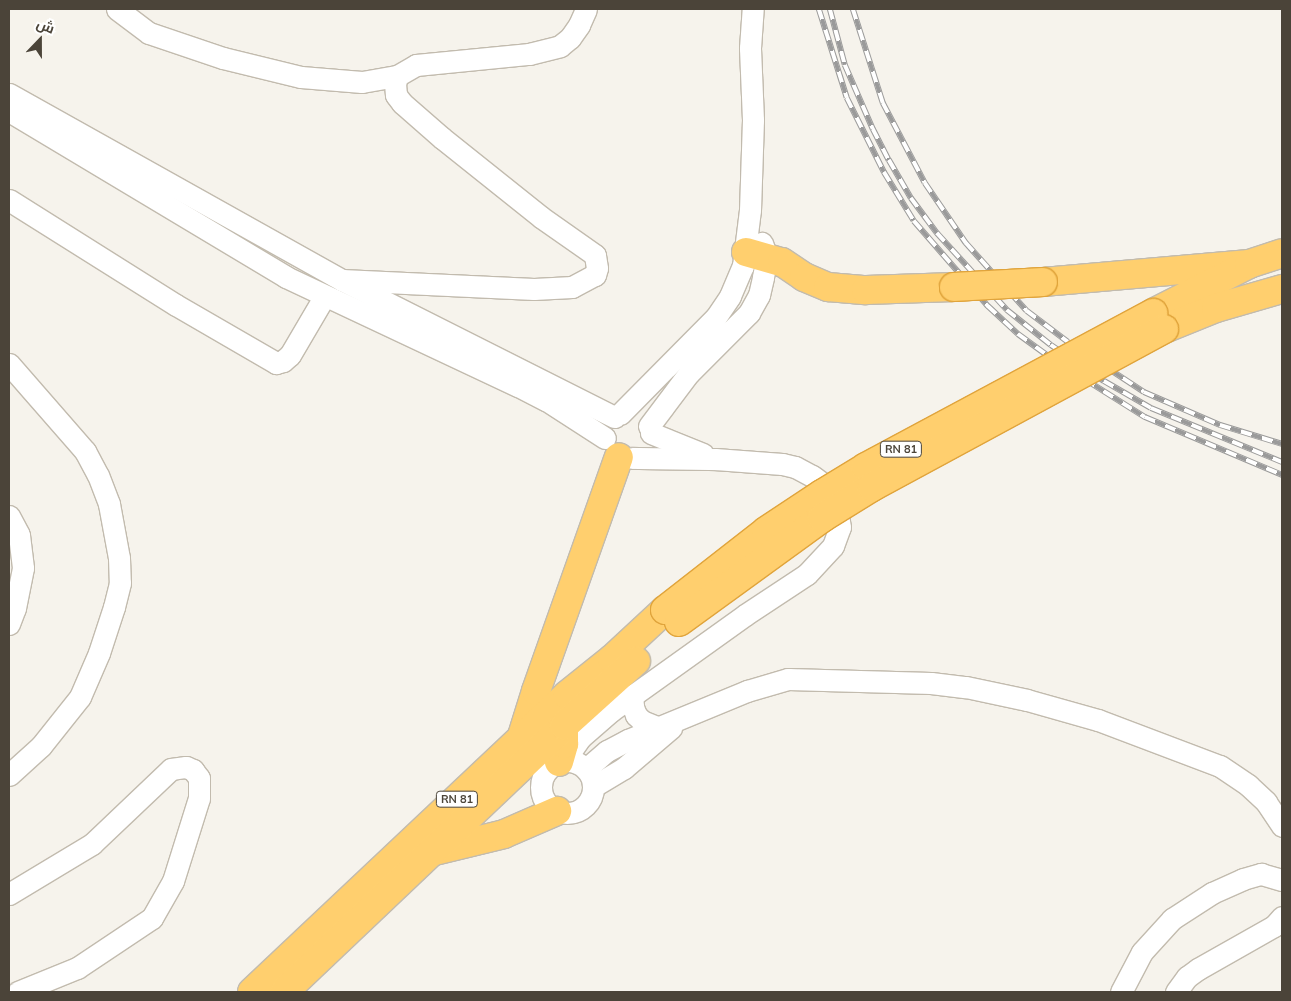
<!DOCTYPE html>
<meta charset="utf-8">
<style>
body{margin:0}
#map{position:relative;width:1291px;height:1001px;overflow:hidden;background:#f6f3ec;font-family:Mulish,Cairo,sans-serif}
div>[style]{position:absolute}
.roads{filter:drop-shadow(1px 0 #c2bbae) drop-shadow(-1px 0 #c2bbae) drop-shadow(0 1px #c2bbae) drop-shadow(0 -1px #c2bbae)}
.minor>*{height:21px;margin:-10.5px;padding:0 10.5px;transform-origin:10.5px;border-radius:10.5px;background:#fff}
.minor>.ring{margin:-10.5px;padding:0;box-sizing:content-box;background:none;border:21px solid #fff;border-radius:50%}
.highway>*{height:28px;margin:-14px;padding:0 14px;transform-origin:14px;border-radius:14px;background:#ffcf6e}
.rail>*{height:5.5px;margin-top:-2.75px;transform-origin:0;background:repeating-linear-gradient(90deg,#fff 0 11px,#9a9a9a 0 22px);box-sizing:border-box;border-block:1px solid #9a9a9a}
.bridges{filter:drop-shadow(1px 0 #e0a43c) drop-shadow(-1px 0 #e0a43c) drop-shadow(0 1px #e0a43c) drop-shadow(0 -1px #e0a43c)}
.highway-bridge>*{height:28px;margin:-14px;padding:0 14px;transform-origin:14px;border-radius:14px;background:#ffcf6e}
span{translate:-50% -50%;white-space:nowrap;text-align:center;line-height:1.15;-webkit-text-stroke:4px #fff;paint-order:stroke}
.shield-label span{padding:1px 4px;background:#fff;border:1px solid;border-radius:4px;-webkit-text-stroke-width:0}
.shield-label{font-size:11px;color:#4b4439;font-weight:700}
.frame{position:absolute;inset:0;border:10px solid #4b4439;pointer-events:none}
.north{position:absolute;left:15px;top:15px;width:50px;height:50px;-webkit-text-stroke:4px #fff;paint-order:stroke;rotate:22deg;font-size:14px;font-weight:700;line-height:20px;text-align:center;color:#4b4439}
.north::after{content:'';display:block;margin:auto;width:18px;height:22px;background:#4b4439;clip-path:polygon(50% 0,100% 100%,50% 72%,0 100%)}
</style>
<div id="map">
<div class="roads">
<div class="minor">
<i style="left:117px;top:9px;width:40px;rotate:37deg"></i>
<i style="left:149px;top:33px;width:78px;rotate:18.7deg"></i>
<i style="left:223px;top:58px;width:80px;rotate:13.7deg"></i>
<i style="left:301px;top:77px;width:61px;rotate:4.7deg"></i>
<i style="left:362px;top:82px;width:36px;rotate:-10deg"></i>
<i style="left:9px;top:94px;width:381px;rotate:29.2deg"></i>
<i style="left:342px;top:280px;width:305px;rotate:26.7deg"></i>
<i style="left:9px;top:111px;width:323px;rotate:30.9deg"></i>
<i style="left:286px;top:277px;width:256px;rotate:25.2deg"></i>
<i style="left:518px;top:386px;width:31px;rotate:27deg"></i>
<i style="left:546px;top:400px;width:70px;rotate:32.8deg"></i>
<i style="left:9px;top:200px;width:197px;rotate:32.2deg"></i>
<i style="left:176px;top:305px;width:116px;rotate:30.1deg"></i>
<i style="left:276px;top:363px;width:7px;rotate:-16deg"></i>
<i style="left:283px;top:361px;width:9px;rotate:-41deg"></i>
<i style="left:290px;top:355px;width:67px;rotate:-59.6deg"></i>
<i style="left:342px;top:280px;width:192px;rotate:2.7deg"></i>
<i style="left:534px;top:289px;width:38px;rotate:-3deg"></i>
<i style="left:572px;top:287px;width:26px;rotate:-28deg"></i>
<i style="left:595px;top:275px;width:7px;rotate:-74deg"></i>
<i style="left:597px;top:268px;width:13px;rotate:-99deg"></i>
<i style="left:595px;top:255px;width:66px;rotate:-144.9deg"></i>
<i style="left:541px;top:217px;width:127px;rotate:-141.4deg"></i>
<i style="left:442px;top:138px;width:53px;rotate:-138.8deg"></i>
<i style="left:402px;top:103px;width:10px;rotate:-127deg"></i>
<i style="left:396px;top:95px;width:11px;rotate:-95deg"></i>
<i style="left:395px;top:84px;width:8px;rotate:-76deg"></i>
<i style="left:397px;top:76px;width:22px;rotate:-30deg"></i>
<i style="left:416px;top:65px;width:114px;rotate:-5.6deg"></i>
<i style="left:529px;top:54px;width:32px;rotate:-14deg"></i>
<i style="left:560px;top:46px;width:13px;rotate:-39deg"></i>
<i style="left:570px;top:38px;width:16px;rotate:-55deg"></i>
<i style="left:579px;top:25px;width:17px;rotate:-66deg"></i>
<i style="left:9px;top:364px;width:116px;rotate:48.9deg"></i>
<i style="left:85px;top:451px;width:27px;rotate:62deg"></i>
<i style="left:98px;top:475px;width:31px;rotate:69deg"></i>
<i style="left:109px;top:504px;width:55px;rotate:79.5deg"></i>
<i style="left:119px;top:558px;width:25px;rotate:88deg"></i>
<i style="left:120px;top:583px;width:25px;rotate:104deg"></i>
<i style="left:114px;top:607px;width:48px;rotate:108.1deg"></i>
<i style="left:99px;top:653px;width:48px;rotate:113.4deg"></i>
<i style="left:80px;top:697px;width:63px;rotate:128.5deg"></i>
<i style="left:41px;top:746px;width:43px;rotate:137.8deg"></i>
<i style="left:620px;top:414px;width:136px;rotate:-45.3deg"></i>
<i style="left:716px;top:317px;width:25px;rotate:-56deg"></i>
<i style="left:730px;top:296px;width:33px;rotate:-67deg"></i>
<i style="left:743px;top:266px;width:56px;rotate:-82.9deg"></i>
<i style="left:750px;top:210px;width:90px;rotate:-88.1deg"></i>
<i style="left:753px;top:120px;width:72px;rotate:-92.4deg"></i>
<i style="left:750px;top:48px;width:39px;rotate:-86deg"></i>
<i style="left:649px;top:426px;width:66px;rotate:-53deg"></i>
<i style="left:689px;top:373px;width:85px;rotate:-45deg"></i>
<i style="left:749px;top:313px;width:21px;rotate:-61deg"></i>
<i style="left:759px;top:295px;width:18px;rotate:-77deg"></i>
<i style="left:763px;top:277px;width:20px;rotate:-79deg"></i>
<i style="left:767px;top:257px;width:15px;rotate:-110deg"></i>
<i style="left:651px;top:433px;width:56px;rotate:22deg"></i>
<i style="left:9px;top:516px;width:21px;rotate:62deg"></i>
<i style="left:19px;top:535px;width:33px;rotate:83deg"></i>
<i style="left:23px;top:568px;width:41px;rotate:101.3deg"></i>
<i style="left:15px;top:608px;width:17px;rotate:111deg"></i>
<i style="left:632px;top:695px;width:12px;rotate:85deg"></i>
<i style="left:633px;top:707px;width:9px;rotate:69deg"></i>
<i style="left:636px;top:715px;width:8px;rotate:45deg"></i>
<i style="left:642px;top:721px;width:18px;rotate:22deg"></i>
<i style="left:564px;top:761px;width:29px;rotate:-55deg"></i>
<i style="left:581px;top:737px;width:40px;rotate:-41deg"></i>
<i style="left:611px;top:711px;width:165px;rotate:-35.6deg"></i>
<i style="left:745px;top:615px;width:74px;rotate:-33.5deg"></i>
<i style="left:807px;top:574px;width:38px;rotate:-47deg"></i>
<i style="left:833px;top:546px;width:20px;rotate:-70deg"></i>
<i style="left:840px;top:527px;width:28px;rotate:-100deg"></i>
<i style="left:835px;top:499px;width:16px;rotate:-125deg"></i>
<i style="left:826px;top:486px;width:17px;rotate:-144deg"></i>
<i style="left:812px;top:476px;width:19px;rotate:-152deg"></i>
<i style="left:795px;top:467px;width:13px;rotate:-167deg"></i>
<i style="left:782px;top:464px;width:67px;rotate:-175.7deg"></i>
<i style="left:715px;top:459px;width:83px;rotate:-179.3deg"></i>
<i class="ring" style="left:541px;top:761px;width:31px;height:31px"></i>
<i style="left:586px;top:769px;width:28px;rotate:-41deg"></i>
<i style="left:607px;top:751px;width:24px;rotate:-28deg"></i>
<i style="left:628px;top:740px;width:129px;rotate:-22.4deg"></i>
<i style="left:747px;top:691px;width:43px;rotate:-16.3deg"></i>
<i style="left:788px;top:679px;width:143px;rotate:1.6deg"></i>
<i style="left:931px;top:683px;width:35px;rotate:7deg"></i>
<i style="left:966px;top:687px;width:62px;rotate:12deg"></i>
<i style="left:1027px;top:700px;width:74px;rotate:15.7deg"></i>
<i style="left:1098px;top:720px;width:130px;rotate:20.7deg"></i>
<i style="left:1220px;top:766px;width:34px;rotate:34deg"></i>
<i style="left:1248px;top:785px;width:25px;rotate:43deg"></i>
<i style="left:1266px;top:802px;width:29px;rotate:56deg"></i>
<i style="left:594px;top:786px;width:35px;rotate:-31deg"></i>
<i style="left:624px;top:768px;width:62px;rotate:-40.4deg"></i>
<i style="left:9px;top:894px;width:97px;rotate:-31.1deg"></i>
<i style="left:92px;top:844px;width:109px;rotate:-43.5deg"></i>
<i style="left:171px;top:769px;width:15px;rotate:-8deg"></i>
<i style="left:186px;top:767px;width:8px;rotate:23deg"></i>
<i style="left:193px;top:770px;width:10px;rotate:53deg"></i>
<i style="left:199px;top:778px;width:20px;rotate:90deg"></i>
<i style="left:199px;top:798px;width:87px;rotate:107.4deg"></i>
<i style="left:173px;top:881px;width:43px;rotate:119.6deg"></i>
<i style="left:152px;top:918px;width:90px;rotate:146.3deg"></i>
<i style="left:77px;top:968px;width:64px;rotate:157.9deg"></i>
<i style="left:1121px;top:992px;width:45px;rotate:-62.3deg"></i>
<i style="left:1142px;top:952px;width:45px;rotate:-47.7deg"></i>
<i style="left:1172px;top:919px;width:48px;rotate:-33deg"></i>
<i style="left:1212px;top:893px;width:34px;rotate:-24deg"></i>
<i style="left:1243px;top:879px;width:19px;rotate:-16deg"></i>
<i style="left:1261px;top:874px;width:22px;rotate:16deg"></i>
<i style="left:1176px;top:992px;width:19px;rotate:-54deg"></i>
<i style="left:1187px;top:977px;width:14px;rotate:-36deg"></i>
<i style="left:1198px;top:969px;width:87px;rotate:-29.5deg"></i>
<i style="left:1274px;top:926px;width:12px;rotate:-48deg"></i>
</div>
<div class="highway">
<i style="left:746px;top:252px;width:37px;rotate:16deg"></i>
<i style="left:782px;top:262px;width:27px;rotate:34deg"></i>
<i style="left:804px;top:277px;width:26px;rotate:23deg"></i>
<i style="left:828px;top:287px;width:38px;rotate:5deg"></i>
<i style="left:866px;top:290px;width:88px;rotate:-2deg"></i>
<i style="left:1043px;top:282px;width:207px;rotate:-5deg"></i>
<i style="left:1153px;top:313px;width:108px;rotate:-27deg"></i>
<i style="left:1249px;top:264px;width:35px;rotate:-18deg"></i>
<i style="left:1164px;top:329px;width:56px;rotate:-22deg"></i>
<i style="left:1216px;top:308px;width:69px;rotate:-16.1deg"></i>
<i style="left:522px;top:736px;width:47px;rotate:-72.7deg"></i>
<i style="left:536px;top:691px;width:248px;rotate:-70.5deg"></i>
<i style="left:559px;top:762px;width:19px;rotate:-74deg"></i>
<i style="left:564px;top:744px;width:18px;rotate:-90deg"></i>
<i style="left:435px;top:851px;width:71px;rotate:-13.8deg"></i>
<i style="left:504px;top:834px;width:58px;rotate:-23.5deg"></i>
<i style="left:252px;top:992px;width:433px;rotate:-43.3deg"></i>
<i style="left:567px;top:695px;width:58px;rotate:-38.7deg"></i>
<i style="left:612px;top:659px;width:72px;rotate:-42.8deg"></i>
<i style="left:284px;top:992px;width:386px;rotate:-43.5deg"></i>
<i style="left:564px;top:726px;width:97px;rotate:-42.1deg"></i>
</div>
</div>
<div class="rail">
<i style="left:819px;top:9px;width:93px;rotate:72.5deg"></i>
<i style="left:847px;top:98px;width:83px;rotate:63.4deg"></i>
<i style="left:884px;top:172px;width:57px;rotate:58.5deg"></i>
<i style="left:914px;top:221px;width:113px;rotate:49deg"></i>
<i style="left:988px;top:306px;width:41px;rotate:43deg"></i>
<i style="left:1018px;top:334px;width:37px;rotate:36deg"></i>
<i style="left:1048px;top:356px;width:115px;rotate:32.2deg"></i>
<i style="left:1145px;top:417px;width:149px;rotate:22.9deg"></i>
<i style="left:830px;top:9px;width:58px;rotate:75deg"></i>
<i style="left:845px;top:65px;width:70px;rotate:66.4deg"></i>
<i style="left:873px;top:129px;width:35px;rotate:63deg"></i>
<i style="left:889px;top:160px;width:44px;rotate:59.9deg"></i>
<i style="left:911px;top:198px;width:44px;rotate:53.4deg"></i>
<i style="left:937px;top:233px;width:104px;rotate:47.7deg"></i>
<i style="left:1007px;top:310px;width:56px;rotate:38.5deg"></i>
<i style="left:1051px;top:345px;width:64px;rotate:34.2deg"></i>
<i style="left:1104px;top:381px;width:54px;rotate:29.9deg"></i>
<i style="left:1151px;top:408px;width:142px;rotate:22.4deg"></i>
<i style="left:853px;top:9px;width:99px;rotate:72.3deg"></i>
<i style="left:883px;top:103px;width:90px;rotate:62.3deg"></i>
<i style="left:925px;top:183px;width:73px;rotate:55.7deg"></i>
<i style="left:966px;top:243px;width:91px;rotate:48.1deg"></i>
<i style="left:1027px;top:311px;width:51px;rotate:37.1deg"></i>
<i style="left:1068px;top:342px;width:91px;rotate:33.3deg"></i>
<i style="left:1144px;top:392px;width:83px;rotate:23.5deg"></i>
<i style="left:1220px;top:425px;width:65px;rotate:17deg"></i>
</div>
<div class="bridges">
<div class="highway-bridge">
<i style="left:954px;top:287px;width:89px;rotate:-3.2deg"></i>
<i style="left:665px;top:610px;width:128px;rotate:-38deg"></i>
<i style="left:766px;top:531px;width:67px;rotate:-33.5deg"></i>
<i style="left:822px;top:494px;width:52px;rotate:-31.5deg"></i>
<i style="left:866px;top:467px;width:326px;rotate:-28.2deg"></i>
<i style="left:679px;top:622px;width:177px;rotate:-36deg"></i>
<i style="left:822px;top:518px;width:59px;rotate:-31.8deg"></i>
<i style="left:872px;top:487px;width:332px;rotate:-28.4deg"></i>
</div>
</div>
<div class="shield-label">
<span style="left:901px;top:449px">RN 81</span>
<span style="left:457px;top:799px">RN 81</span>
</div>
<div class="frame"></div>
<div class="north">ش</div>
</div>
